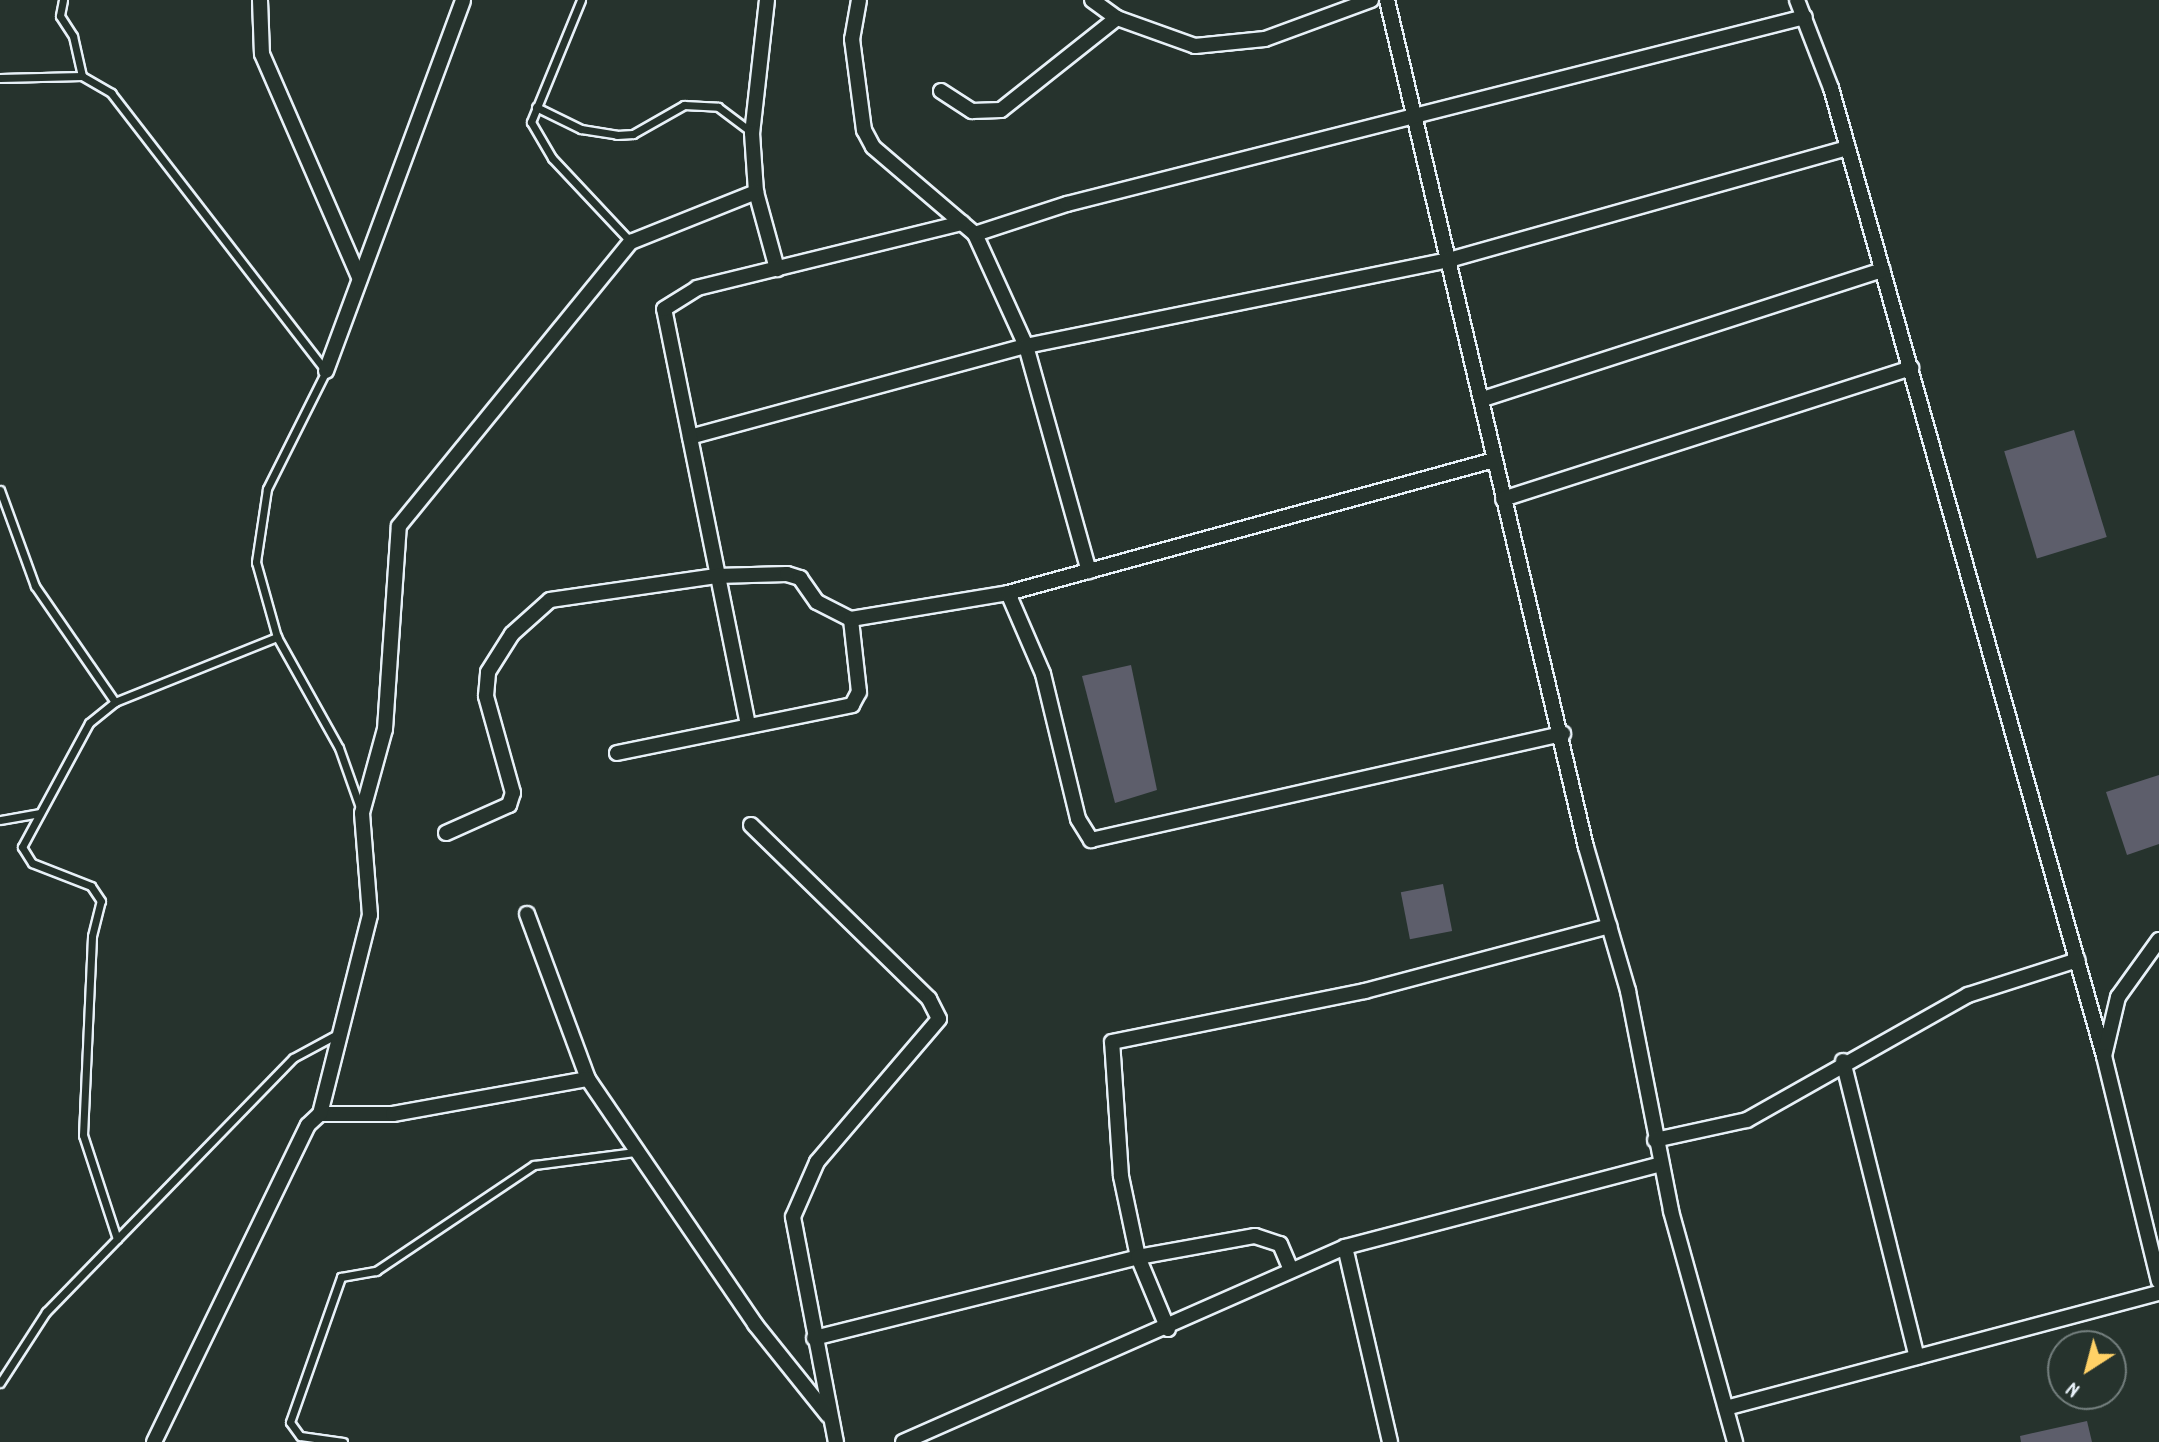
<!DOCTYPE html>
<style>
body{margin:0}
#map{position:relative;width:2159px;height:1442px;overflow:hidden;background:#26332d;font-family:Dekko,sans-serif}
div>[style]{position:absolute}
.building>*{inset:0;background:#5d5e6b;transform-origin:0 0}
.roads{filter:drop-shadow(2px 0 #e8f1f8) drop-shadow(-2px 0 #e8f1f8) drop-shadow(0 2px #e8f1f8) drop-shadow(0 -2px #e8f1f8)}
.service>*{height:7px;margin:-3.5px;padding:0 3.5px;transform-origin:3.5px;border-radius:3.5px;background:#26332d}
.minor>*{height:14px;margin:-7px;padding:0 7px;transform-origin:7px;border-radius:7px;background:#26332d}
span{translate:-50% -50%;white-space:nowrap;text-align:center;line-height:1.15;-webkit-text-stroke:6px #26332d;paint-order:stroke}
.north{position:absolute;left:2047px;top:1330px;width:80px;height:80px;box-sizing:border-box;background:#26332d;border:2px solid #747f7e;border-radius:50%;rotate:216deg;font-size:22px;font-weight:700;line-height:32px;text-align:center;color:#e8f1f8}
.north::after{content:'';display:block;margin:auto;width:28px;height:36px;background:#ffd166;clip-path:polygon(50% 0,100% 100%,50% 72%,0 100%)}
</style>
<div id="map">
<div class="building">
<i style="left:2074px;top:430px;width:112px;height:73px;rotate:73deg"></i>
<i style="clip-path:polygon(1131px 665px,1157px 790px,1115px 803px,1082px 676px)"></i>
<i style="clip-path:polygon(2159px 775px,2159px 844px,2127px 855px,2106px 792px)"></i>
<i style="left:1443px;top:884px;width:48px;height:43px;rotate:79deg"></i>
<i style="clip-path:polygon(2087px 1421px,2092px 1442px,2021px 1442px,2020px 1436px)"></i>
</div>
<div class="roads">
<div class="service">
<i style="left:63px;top:0;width:16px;rotate:101deg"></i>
<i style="left:60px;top:16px;width:24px;rotate:57deg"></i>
<i style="left:73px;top:36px;width:41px;rotate:77.3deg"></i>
<i style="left:581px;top:0;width:132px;rotate:112.3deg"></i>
<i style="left:531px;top:122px;width:42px;rotate:59.7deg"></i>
<i style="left:552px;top:158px;width:115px;rotate:46.8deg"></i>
<i style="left:0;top:78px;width:82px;rotate:-1.4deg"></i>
<i style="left:82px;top:76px;width:34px;rotate:30deg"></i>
<i style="left:111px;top:93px;width:351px;rotate:52.3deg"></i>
<i style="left:326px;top:371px;width:132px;rotate:116.6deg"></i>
<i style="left:267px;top:489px;width:74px;rotate:98.6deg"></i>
<i style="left:256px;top:562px;width:78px;rotate:74.4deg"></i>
<i style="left:277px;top:637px;width:127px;rotate:60.8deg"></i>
<i style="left:339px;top:748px;width:66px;rotate:70.5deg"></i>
<i style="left:536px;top:107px;width:50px;rotate:26.1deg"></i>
<i style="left:581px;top:129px;width:36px;rotate:9deg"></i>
<i style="left:617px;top:135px;width:16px;rotate:-4deg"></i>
<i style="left:633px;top:134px;width:59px;rotate:-29.6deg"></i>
<i style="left:684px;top:105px;width:34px;rotate:3deg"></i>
<i style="left:718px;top:107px;width:40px;rotate:37deg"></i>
<i style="left:0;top:490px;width:102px;rotate:70deg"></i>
<i style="left:35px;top:586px;width:141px;rotate:55.4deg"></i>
<i style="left:0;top:820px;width:40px;rotate:-10deg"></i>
<i style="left:117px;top:1239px;width:109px;rotate:-108.1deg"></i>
<i style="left:83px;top:1135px;width:199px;rotate:-87.4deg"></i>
<i style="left:92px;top:936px;width:36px;rotate:-76deg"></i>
<i style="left:101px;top:901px;width:18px;rotate:-124deg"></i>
<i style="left:91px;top:886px;width:63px;rotate:-158.7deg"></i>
<i style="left:32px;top:863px;width:19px;rotate:-122deg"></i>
<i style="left:22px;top:847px;width:141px;rotate:-61.6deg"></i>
<i style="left:89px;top:723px;width:33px;rotate:-39deg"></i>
<i style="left:115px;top:702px;width:175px;rotate:-21.9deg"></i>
<i style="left:0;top:1383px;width:85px;rotate:-57.1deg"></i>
<i style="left:46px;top:1312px;width:354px;rotate:-45.8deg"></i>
<i style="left:293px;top:1058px;width:55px;rotate:-28.4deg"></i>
<i style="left:343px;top:1442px;width:43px;rotate:-172.1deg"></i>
<i style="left:300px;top:1436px;width:17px;rotate:-126deg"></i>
<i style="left:290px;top:1422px;width:154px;rotate:-70.6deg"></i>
<i style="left:341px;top:1277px;width:36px;rotate:-10deg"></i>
<i style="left:376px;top:1271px;width:190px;rotate:-33.9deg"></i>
<i style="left:534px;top:1165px;width:102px;rotate:-7.3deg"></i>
</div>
<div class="minor">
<i style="left:260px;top:0;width:54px;rotate:87.9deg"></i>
<i style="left:262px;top:54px;width:245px;rotate:66.5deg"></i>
<i style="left:767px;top:0;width:134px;rotate:96.4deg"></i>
<i style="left:752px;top:133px;width:59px;rotate:86.1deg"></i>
<i style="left:756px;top:192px;width:80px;rotate:74.7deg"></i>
<i style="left:859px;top:0;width:40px;rotate:100deg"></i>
<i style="left:852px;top:39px;width:92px;rotate:82.5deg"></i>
<i style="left:864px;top:130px;width:19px;rotate:62deg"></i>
<i style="left:873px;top:147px;width:134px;rotate:40.5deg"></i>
<i style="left:975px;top:234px;width:123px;rotate:65.5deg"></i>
<i style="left:1026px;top:346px;width:234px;rotate:74.4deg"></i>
<i style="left:1092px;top:0;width:31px;rotate:36deg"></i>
<i style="left:1117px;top:18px;width:83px;rotate:19.7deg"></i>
<i style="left:1195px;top:46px;width:70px;rotate:-5.7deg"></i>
<i style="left:1265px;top:39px;width:113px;rotate:-20.2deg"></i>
<i style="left:1387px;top:0;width:870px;rotate:76.78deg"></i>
<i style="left:1586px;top:847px;width:150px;rotate:73.7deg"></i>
<i style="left:1628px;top:991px;width:224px;rotate:78.9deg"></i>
<i style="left:1671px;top:1211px;width:240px;rotate:74.5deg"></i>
<i style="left:1797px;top:0;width:94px;rotate:68.9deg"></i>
<i style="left:1831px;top:88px;width:1006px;rotate:74.25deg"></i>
<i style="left:941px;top:91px;width:37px;rotate:33deg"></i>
<i style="left:972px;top:111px;width:29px;rotate:-2deg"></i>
<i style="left:1001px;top:110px;width:148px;rotate:-38.4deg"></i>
<i style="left:975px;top:234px;width:97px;rotate:-18.1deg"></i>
<i style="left:1067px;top:204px;width:761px;rotate:-14.22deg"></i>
<i style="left:326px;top:371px;width:395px;rotate:-69.7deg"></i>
<i style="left:1483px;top:399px;width:420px;rotate:-17.9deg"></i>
<i style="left:690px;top:437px;width:348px;rotate:-15.2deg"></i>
<i style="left:1026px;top:346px;width:435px;rotate:-11.5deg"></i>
<i style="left:1452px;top:259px;width:411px;rotate:-15.7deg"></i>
<i style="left:1503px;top:499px;width:429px;rotate:-17.8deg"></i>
<i style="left:1008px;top:593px;width:88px;rotate:66.6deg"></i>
<i style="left:1043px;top:674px;width:149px;rotate:76.4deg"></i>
<i style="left:1078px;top:819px;width:25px;rotate:58deg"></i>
<i style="left:1091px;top:840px;width:484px;rotate:-12.7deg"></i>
<i style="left:748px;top:725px;width:424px;rotate:-101.4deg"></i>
<i style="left:664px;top:309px;width:39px;rotate:-32deg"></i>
<i style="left:697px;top:288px;width:273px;rotate:-13.8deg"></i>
<i style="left:617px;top:753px;width:240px;rotate:-11.5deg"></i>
<i style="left:852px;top:705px;width:15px;rotate:-62deg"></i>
<i style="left:859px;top:692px;width:73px;rotate:-96.3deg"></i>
<i style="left:751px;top:825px;width:249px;rotate:44.3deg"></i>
<i style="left:929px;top:999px;width:22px;rotate:63deg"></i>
<i style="left:939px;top:1019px;width:188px;rotate:130.5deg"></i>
<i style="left:817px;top:1162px;width:60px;rotate:113.6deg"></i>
<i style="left:793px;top:1217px;width:229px;rotate:79.2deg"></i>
<i style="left:446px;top:833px;width:69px;rotate:-24deg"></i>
<i style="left:509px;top:805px;width:13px;rotate:-72deg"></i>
<i style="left:513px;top:793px;width:101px;rotate:-105.6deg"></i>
<i style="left:486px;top:696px;width:24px;rotate:-85deg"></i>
<i style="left:488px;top:672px;width:45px;rotate:-57.7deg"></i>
<i style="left:512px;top:634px;width:51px;rotate:-41.8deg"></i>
<i style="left:550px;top:600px;width:168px;rotate:-8.2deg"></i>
<i style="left:716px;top:576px;width:71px;rotate:-1.6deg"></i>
<i style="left:787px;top:574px;width:14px;rotate:17deg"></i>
<i style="left:800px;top:578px;width:29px;rotate:55deg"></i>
<i style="left:817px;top:602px;width:38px;rotate:27deg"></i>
<i style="left:851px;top:619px;width:159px;rotate:-9.4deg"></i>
<i style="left:1008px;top:593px;width:504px;rotate:-15.3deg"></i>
<i style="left:527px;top:914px;width:176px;rotate:69.7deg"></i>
<i style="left:588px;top:1079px;width:297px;rotate:55.7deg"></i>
<i style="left:755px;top:1324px;width:117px;rotate:51.3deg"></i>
<i style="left:2159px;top:940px;width:70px;rotate:125.7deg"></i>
<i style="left:2118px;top:997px;width:61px;rotate:103.3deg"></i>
<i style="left:2104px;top:1056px;width:232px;rotate:76.3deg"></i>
<i style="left:1843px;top:1061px;width:305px;rotate:76deg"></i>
<i style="left:320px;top:1114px;width:73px"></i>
<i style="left:393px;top:1114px;width:198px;rotate:-10.2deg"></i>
<i style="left:1655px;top:1140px;width:94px;rotate:-12.3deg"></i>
<i style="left:1747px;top:1120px;width:254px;rotate:-29.5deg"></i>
<i style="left:1968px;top:995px;width:115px;rotate:-17.7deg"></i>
<i style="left:1345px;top:1247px;width:200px;rotate:77deg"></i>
<i style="left:1168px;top:1329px;width:78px;rotate:-112.6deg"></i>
<i style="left:1138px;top:1257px;width:83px;rotate:-101.9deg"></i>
<i style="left:1121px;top:1176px;width:134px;rotate:-93.8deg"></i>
<i style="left:1112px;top:1042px;width:258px;rotate:-11.4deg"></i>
<i style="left:1365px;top:991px;width:253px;rotate:-14.9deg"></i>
<i style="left:814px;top:1338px;width:334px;rotate:-14deg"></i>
<i style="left:1138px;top:1257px;width:119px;rotate:-10.2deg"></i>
<i style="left:1255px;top:1236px;width:26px;rotate:18deg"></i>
<i style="left:1280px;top:1244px;width:28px;rotate:67deg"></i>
<i style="left:1726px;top:1408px;width:448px;rotate:-14.9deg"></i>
<i style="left:154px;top:1442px;width:352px;rotate:-64.1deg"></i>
<i style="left:308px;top:1125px;width:16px;rotate:-43deg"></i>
<i style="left:320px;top:1114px;width:205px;rotate:-75.9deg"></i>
<i style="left:370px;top:915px;width:102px;rotate:-94.5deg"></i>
<i style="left:362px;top:813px;width:87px;rotate:-74.7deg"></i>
<i style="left:385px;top:729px;width:203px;rotate:-86.1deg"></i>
<i style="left:399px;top:526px;width:367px;rotate:-50.8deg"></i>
<i style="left:631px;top:242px;width:135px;rotate:-21.8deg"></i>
<i style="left:903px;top:1442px;width:483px;rotate:-23.8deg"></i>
<i style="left:1345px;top:1247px;width:327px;rotate:-14.7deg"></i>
</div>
</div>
<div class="north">N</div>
</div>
